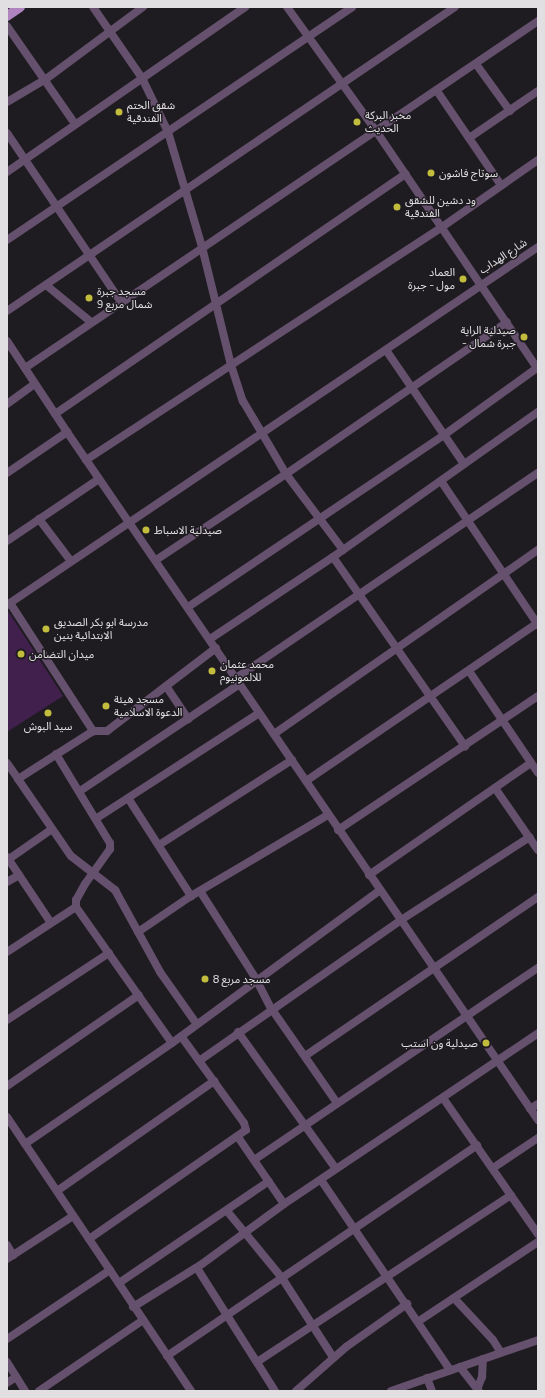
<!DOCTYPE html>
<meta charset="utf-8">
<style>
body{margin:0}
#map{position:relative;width:545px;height:1398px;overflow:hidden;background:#1f1c21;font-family:"Titillium Web","Noto Sans Arabic",sans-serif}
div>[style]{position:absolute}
.green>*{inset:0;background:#42204e}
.minor>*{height:8px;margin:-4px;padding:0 4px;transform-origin:4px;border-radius:4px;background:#65506d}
.major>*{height:10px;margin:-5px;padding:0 5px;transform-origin:5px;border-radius:5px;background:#ae83be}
.dots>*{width:11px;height:11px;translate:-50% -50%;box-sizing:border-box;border:2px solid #1f1c21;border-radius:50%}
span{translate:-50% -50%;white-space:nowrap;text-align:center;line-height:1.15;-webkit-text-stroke:3px #1f1c21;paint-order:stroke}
.poi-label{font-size:11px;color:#e1dfe2}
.left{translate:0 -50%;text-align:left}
.right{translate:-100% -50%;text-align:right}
.street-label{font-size:11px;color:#e1dfe2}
.frame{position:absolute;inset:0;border:8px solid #e1dfe2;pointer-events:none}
</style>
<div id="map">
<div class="green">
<i style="clip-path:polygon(8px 611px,63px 696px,7px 732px,7px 612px)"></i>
</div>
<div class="minor">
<i style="left:93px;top:7px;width:86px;rotate:55.4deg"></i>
<i style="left:142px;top:78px;width:60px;rotate:64.3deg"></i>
<i style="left:168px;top:132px;width:120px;rotate:73.5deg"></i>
<i style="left:202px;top:247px;width:122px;rotate:76.2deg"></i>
<i style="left:231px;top:365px;width:38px;rotate:72deg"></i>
<i style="left:243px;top:401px;width:85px;rotate:59.5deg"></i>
<i style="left:286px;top:474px;width:95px;rotate:53.1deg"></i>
<i style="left:287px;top:7px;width:153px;rotate:54.3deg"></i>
<i style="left:376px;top:131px;width:288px;rotate:55.8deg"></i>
<i style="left:7px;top:26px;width:119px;rotate:55.2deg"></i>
<i style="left:476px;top:64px;width:58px;rotate:54.1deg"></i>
<i style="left:437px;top:91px;width:114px;rotate:55.8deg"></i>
<i style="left:7px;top:102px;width:45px;rotate:-30.5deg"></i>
<i style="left:46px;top:79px;width:121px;rotate:-36.6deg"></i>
<i style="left:7px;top:133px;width:204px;rotate:56deg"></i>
<i style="left:469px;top:138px;width:83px;rotate:-34.3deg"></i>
<i style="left:7px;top:172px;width:290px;rotate:-34.7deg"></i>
<i style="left:7px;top:240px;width:416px;rotate:-34deg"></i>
<i style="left:46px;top:285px;width:58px;rotate:39.4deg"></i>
<i style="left:7px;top:311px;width:541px;rotate:-34.16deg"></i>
<i style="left:7px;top:341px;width:109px;rotate:56.6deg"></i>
<i style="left:67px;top:432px;width:834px;rotate:55.6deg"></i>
<i style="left:386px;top:350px;width:138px;rotate:55.6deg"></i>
<i style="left:25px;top:368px;width:619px;rotate:-34.07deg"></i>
<i style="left:7px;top:404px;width:34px;rotate:-36deg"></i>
<i style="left:55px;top:414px;width:425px;rotate:-34.4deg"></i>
<i style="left:86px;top:460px;width:425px;rotate:-33.2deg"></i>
<i style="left:442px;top:227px;width:117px;rotate:-34.9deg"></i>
<i style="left:7px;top:473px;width:73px;rotate:-34.3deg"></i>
<i style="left:441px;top:481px;width:174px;rotate:56deg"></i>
<i style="left:39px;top:519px;width:51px;rotate:52.9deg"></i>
<i style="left:7px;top:541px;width:111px;rotate:-34deg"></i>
<i style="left:333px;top:557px;width:231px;rotate:55.1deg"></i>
<i style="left:156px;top:560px;width:156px;rotate:-33.5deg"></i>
<i style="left:286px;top:474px;width:268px;rotate:-34.5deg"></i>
<i style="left:10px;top:603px;width:153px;rotate:57deg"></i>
<i style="left:7px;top:605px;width:640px;rotate:-33.99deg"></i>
<i style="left:188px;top:607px;width:308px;rotate:-33.9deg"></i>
<i style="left:444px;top:435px;width:115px;rotate:-35.8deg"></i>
<i style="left:210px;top:639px;width:148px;rotate:-33.7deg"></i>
<i style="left:333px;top:557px;width:251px;rotate:-35.3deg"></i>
<i style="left:469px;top:671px;width:123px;rotate:55.9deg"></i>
<i style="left:236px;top:678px;width:365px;rotate:-34.2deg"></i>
<i style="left:166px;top:686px;width:40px;rotate:56deg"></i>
<i style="left:274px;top:734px;width:322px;rotate:-34.9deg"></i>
<i style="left:56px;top:754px;width:104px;rotate:58.8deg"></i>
<i style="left:110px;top:843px;width:6px;rotate:90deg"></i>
<i style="left:110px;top:849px;width:43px;rotate:125.5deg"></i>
<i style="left:85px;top:884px;width:18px;rotate:119deg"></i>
<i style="left:76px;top:900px;width:7px;rotate:90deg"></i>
<i style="left:76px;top:907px;width:166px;rotate:54.8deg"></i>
<i style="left:7px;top:763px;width:19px;rotate:55deg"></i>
<i style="left:18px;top:779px;width:89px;rotate:-32.6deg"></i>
<i style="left:93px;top:731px;width:14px"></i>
<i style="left:107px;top:731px;width:137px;rotate:-37.3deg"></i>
<i style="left:18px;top:779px;width:93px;rotate:55.5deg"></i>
<i style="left:71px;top:856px;width:56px;rotate:37.7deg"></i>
<i style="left:115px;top:890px;width:94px;rotate:61.2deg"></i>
<i style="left:160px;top:972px;width:62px;rotate:54.8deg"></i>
<i style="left:306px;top:781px;width:281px;rotate:-34.3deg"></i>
<i style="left:495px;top:788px;width:75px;rotate:55.3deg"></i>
<i style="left:80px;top:791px;width:192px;rotate:-33.8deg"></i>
<i style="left:128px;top:798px;width:117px;rotate:57.3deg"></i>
<i style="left:97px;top:818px;width:193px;rotate:-32.9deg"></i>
<i style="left:338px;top:830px;width:241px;rotate:-33.8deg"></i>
<i style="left:159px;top:845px;width:158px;rotate:-32.6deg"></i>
<i style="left:7px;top:857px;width:79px;rotate:56.3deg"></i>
<i style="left:9px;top:859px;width:52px;rotate:-34.9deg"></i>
<i style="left:369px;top:875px;width:197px;rotate:-34.7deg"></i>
<i style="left:7px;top:882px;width:14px;rotate:-30deg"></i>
<i style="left:200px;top:891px;width:104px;rotate:57.5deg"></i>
<i style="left:256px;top:979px;width:33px;rotate:63deg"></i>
<i style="left:271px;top:1008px;width:116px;rotate:55.2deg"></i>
<i style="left:138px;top:932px;width:64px;rotate:-34.2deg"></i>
<i style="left:191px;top:896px;width:159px;rotate:-30.6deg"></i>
<i style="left:7px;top:952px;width:82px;rotate:-33.1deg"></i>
<i style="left:7px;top:1020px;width:122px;rotate:-33.3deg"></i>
<i style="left:238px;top:1032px;width:168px;rotate:54.4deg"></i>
<i style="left:305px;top:1056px;width:282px;rotate:-34.3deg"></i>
<i style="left:199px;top:1061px;width:246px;rotate:-34.9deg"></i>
<i style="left:401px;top:920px;width:153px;rotate:-32.8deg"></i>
<i style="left:7px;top:1086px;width:160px;rotate:-34.6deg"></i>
<i style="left:443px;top:1098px;width:166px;rotate:55.1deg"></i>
<i style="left:530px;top:1109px;width:9px;rotate:-32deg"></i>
<i style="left:7px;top:1117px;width:330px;rotate:56.1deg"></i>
<i style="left:238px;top:1137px;width:81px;rotate:55.5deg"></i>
<i style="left:25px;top:1144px;width:178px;rotate:-34.5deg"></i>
<i style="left:172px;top:1043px;width:258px;rotate:-36.3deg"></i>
<i style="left:254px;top:1160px;width:343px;rotate:-34.1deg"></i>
<i style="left:493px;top:1168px;width:54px;rotate:-33.7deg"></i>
<i style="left:321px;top:1180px;width:230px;rotate:55.8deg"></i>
<i style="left:57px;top:1191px;width:192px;rotate:-35deg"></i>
<i style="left:227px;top:1211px;width:87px;rotate:50.6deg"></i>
<i style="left:282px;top:1278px;width:94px;rotate:57.2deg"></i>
<i style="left:89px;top:1239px;width:191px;rotate:-34.8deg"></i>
<i style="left:246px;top:1130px;width:7px;rotate:-106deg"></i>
<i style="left:244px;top:1123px;width:107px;rotate:-125.9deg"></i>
<i style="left:7px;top:1245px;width:12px;rotate:59deg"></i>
<i style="left:7px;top:1259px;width:79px;rotate:-33.1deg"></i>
<i style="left:197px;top:1268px;width:146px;rotate:57.6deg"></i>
<i style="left:119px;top:1283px;width:181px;rotate:-34.2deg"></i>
<i style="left:454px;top:1298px;width:57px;rotate:47.1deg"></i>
<i style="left:493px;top:1340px;width:15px;rotate:58deg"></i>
<i style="left:133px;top:1307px;width:81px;rotate:-31.9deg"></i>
<i style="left:202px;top:1264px;width:102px;rotate:-36.2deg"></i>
<i style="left:284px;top:1204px;width:306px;rotate:-33.9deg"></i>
<i style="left:419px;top:1321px;width:143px;rotate:-33.6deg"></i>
<i style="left:7px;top:1339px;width:124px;rotate:-33.8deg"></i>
<i style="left:167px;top:1356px;width:375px;rotate:-34.2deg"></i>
<i style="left:7px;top:1362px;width:34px;rotate:58deg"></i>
<i style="left:257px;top:1362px;width:304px;rotate:-33.3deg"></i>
<i style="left:460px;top:1367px;width:31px;rotate:52deg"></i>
<i style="left:427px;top:1378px;width:14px;rotate:69deg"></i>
<i style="left:7px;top:1383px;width:11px;rotate:-34deg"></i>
<i style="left:478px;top:1387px;width:11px;rotate:-68deg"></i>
<i style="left:482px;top:1377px;width:18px;rotate:-87deg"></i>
<i style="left:39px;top:1391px;width:126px;rotate:-34.3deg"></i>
<i style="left:296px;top:1391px;width:67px;rotate:-41.3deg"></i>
<i style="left:346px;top:1347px;width:75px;rotate:-35.2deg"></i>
<i style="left:391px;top:1391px;width:156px;rotate:-19.1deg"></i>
</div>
<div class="major">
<i style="left:7px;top:16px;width:16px;rotate:-35deg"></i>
</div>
<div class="dots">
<i style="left:119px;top:112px;background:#c3bd3e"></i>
<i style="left:357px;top:122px;background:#c3bd3e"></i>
<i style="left:431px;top:173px;background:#c3bd3e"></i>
<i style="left:397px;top:207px;background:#c3bd3e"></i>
<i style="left:463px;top:279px;background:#c3bd3e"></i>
<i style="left:89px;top:298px;background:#c3bd3e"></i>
<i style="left:524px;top:337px;background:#c3bd3e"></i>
<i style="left:146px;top:530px;background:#c3bd3e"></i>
<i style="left:46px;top:629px;background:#c3bd3e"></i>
<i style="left:21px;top:654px;background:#c3bd3e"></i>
<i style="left:212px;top:671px;background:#c3bd3e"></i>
<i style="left:106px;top:706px;background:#c3bd3e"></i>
<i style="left:48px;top:713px;background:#c3bd3e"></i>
<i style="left:205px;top:979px;background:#c3bd3e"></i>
<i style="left:486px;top:1043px;background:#c3bd3e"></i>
</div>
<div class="poi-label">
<span class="left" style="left:127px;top:112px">شقق الختم<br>الفندقية</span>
<span class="left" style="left:365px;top:122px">مخبز البركة<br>الحديث</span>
<span class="left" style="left:439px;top:173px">سوتاج فاشون</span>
<span class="left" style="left:405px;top:207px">ود دشين للشقق<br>الفندقية</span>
<span class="right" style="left:455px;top:279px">العماد<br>مول - جبرة</span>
<span class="left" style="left:97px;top:298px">مسجد جبرة<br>شمال مربع 9</span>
<span class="right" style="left:516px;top:337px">صيدلية الراية<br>- جبرة شمال</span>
<span class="left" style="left:154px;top:530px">صيدلية الاسباط</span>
<span class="left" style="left:54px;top:629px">مدرسة ابو بكر الصديق<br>الابتدائية بنين</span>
<span class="left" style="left:29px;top:654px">ميدان التضامن</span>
<span class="left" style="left:220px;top:671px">محمد عثمان<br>للالمونيوم</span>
<span class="left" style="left:114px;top:706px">مسجد هيئة<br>الدعوة الاسلامية</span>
<span style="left:48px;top:726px">سيد البوش</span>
<span class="left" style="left:213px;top:979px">مسجد مربع 8</span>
<span class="right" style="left:478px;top:1043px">صيدلية ون استب</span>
</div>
<div class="street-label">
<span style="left:503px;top:256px;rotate:-33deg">شارع الهداب</span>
</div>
<div class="frame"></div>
</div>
